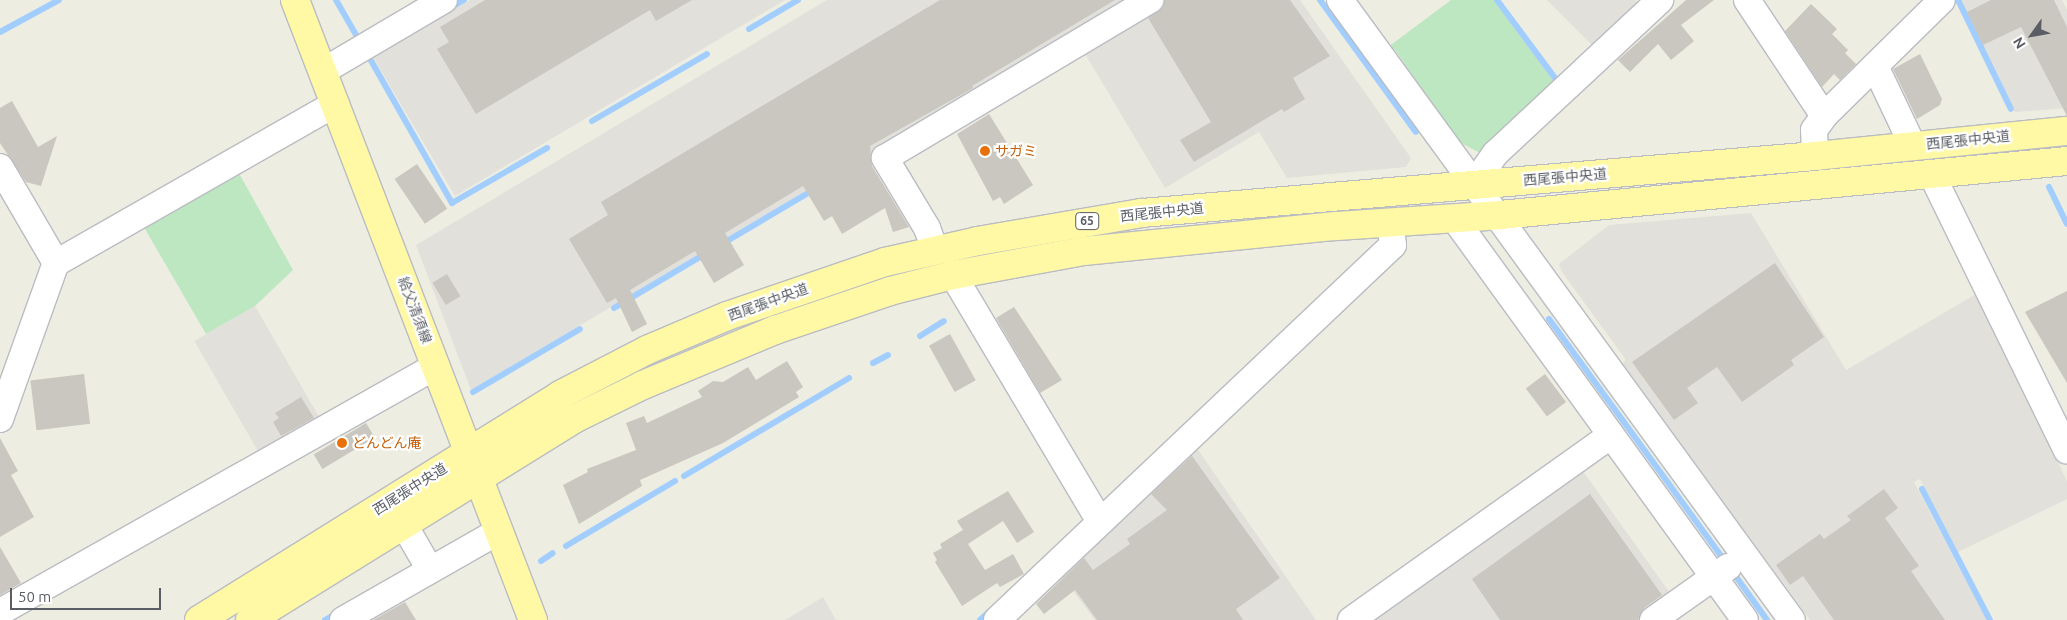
<!DOCTYPE html>
<meta charset="utf-8">
<style>
body{margin:0}
#map{position:relative;width:2067px;height:620px;overflow:hidden;background:#eeede2;font-family:Ubuntu,"Noto Sans JP",sans-serif}
div>[style]{position:absolute}
.industrial>*{inset:0;background:#e2e0da;transform-origin:0 0}
.green>*{inset:0;background:#bde7c1}
.stream>*{height:6px;margin:-3px;padding:0 3px;transform-origin:3px;border-radius:3px;background:#a1cdff}
.building>*{inset:0;background:#c9c7bf;transform-origin:0 0}
.roads{filter:drop-shadow(1px 0 #babcc2) drop-shadow(-1px 0 #babcc2) drop-shadow(0 1px #babcc2) drop-shadow(0 -1px #babcc2)}
.minor>*{height:26px;margin:-13px;padding:0 13px;transform-origin:13px;border-radius:13px;background:#fff}
.major>*{height:28px;margin:-14px;padding:0 14px;transform-origin:14px;border-radius:14px;background:#fff9a6}
.dots>*{width:14px;height:14px;translate:-50% -50%;box-sizing:border-box;border:2px solid #fff;border-radius:50%}
span{translate:-50% -50%;white-space:nowrap;text-align:center;line-height:1.15;-webkit-text-stroke:4.5px #fff;paint-order:stroke}
.shield-label span{padding:1px 4px;background:#fff;border:1px solid;border-radius:4px;-webkit-text-stroke-width:0}
.shield-label{font-size:12px;color:#5a5e64;font-weight:700}
.street-label{font-size:14px;color:#5a5e64}
.food-label{font-size:14px;color:#c56008}
.left{translate:0 -50%;text-align:left}
.north{position:absolute;left:2007px;top:10px;width:50px;height:50px;-webkit-text-stroke:4px #fff;paint-order:stroke;rotate:238deg;font-size:14px;font-weight:700;line-height:20px;text-align:center;color:#5a5e64}
.north::after{content:'';display:block;margin:auto;width:18px;height:22px;background:#5a5e64;clip-path:polygon(50% 0,100% 100%,50% 72%,0 100%)}
.scale{position:absolute;left:10px;top:588px;width:151px;height:22px;box-sizing:border-box;border:2px solid #5a5e64;border-top:0;padding-left:6px;font-size:15px;line-height:18px;white-space:nowrap;color:#5a5e64;-webkit-text-stroke:4px #fff;paint-order:stroke}
</style>
<div id="map">
<div class="industrial">
<i style="clip-path:polygon(470px 0,785px 0,455px 196px,373px 57px)"></i>
<i style="clip-path:polygon(827px 0,1128px 0,471px 390px,416px 245px)"></i>
<i style="clip-path:polygon(1160px 0,1300px 0,1411px 158px,1406px 167px,1287px 178px,1259px 132px,1165px 188px,1081px 47px)"></i>
<i style="clip-path:polygon(1547px 0,1635px 0,1641px 8px,1596px 49px)"></i>
<i style="clip-path:polygon(1960px 0,2062px 0,2067px 10px,2067px 108px,2015px 112px)"></i>
<i style="clip-path:polygon(1751px 213px,1846px 370px,1976px 294px,2067px 481px,2067px 499px,1958px 552px,1920px 479px,1914px 482px,1987px 620px,1810px 620px,1622px 363px,1626px 360px,1562px 272px,1559px 264px,1609px 225px)"></i>
<i style="left:255px;top:306px;width:130px;height:70px;rotate:60deg"></i>
<i style="clip-path:polygon(1194px 444px,1316px 620px,1095px 620px,1058px 571px)"></i>
<i style="clip-path:polygon(1580px 467px,1675px 600px,1646px 620px,1365px 620px)"></i>
<i style="clip-path:polygon(823px 597px,836px 620px,785px 620px)"></i>
</div>
<div class="green">
<i style="clip-path:polygon(1451px 0,1494px 0,1554px 82px,1484px 155px,1459px 142px,1395px 50px,1388px 47px)"></i>
<i style="clip-path:polygon(236px 168px,293px 270px,255px 306px,206px 334px,141px 222px)"></i>
</div>
<div class="stream">
<i style="left:336px;top:0;width:46px;rotate:60.1deg"></i>
<i style="left:1320px;top:0;width:163px;rotate:54deg"></i>
<i style="left:1497px;top:0;width:102px;rotate:53.4deg"></i>
<i style="left:1558px;top:82px;width:5px;rotate:143deg"></i>
<i style="left:1958px;top:0;width:121px;rotate:64.1deg"></i>
<i style="left:450px;top:8px;width:16px;rotate:-30deg"></i>
<i style="left:749px;top:29px;width:57px;rotate:-30.6deg"></i>
<i style="left:0;top:32px;width:67px;rotate:-28.5deg"></i>
<i style="left:369px;top:57px;width:168px;rotate:60.4deg"></i>
<i style="left:452px;top:203px;width:110px;rotate:-30.1deg"></i>
<i style="left:592px;top:121px;width:133px;rotate:-30.2deg"></i>
<i style="left:2049px;top:187px;width:41px;rotate:64.1deg"></i>
<i style="left:722px;top:244px;width:108px;rotate:-30.6deg"></i>
<i style="left:614px;top:308px;width:106px;rotate:-30.7deg"></i>
<i style="left:1549px;top:319px;width:299px;rotate:54deg"></i>
<i style="left:920px;top:336px;width:28px;rotate:-32deg"></i>
<i style="left:873px;top:363px;width:17px;rotate:-28deg"></i>
<i style="left:473px;top:392px;width:124px;rotate:-30.5deg"></i>
<i style="left:684px;top:476px;width:192px;rotate:-30.7deg"></i>
<i style="left:1922px;top:489px;width:148px;rotate:62.6deg"></i>
<i style="left:566px;top:546px;width:127px;rotate:-30.8deg"></i>
<i style="left:541px;top:561px;width:14px;rotate:-34deg"></i>
<i style="left:1732px;top:571px;width:60px;rotate:54.5deg"></i>
<i style="left:325px;top:620px;width:14px;rotate:-30deg"></i>
<i style="left:980px;top:620px;width:13px;rotate:-42deg"></i>
</div>
<div class="building">
<i style="clip-path:polygon(485px 0,692px 0,656px 21px,650px 10px,476px 114px,437px 49px,449px 42px,440px 27px)"></i>
<i style="clip-path:polygon(940px 0,1115px 0,972px 86px,973px 88px,870px 146px,872px 166px,909px 227px,893px 232px,885px 208px,842px 234px,832px 216px,824px 221px,803px 186px,725px 233px,744px 265px,714px 283px,695px 251px,630px 290px,647px 324px,632px 332px,616px 298px,607px 303px,569px 239px,608px 215px,601px 202px)"></i>
<i style="clip-path:polygon(1165px 0,1290px 0,1330px 56px,1293px 78px,1305px 99px,1284px 112px,1282px 109px,1194px 162px,1180px 140px,1211px 122px,1148px 18px,1163px 8px)"></i>
<i style="clip-path:polygon(1686px 0,1714px 0,1681px 25px,1694px 41px,1671px 60px,1658px 44px,1630px 72px,1618px 60px)"></i>
<i style="clip-path:polygon(1991px 0,2054px 0,2067px 27px,2067px 116px,2021px 27px,1983px 45px,1967px 12px)"></i>
<i style="clip-path:polygon(1811px 4px,1837px 29px,1832px 34px,1848px 50px,1845px 53px,1856px 64px,1840px 80px,1834px 74px,1822px 87px,1785px 31px)"></i>
<i style="clip-path:polygon(1920px 54px,1942px 99px,1940px 105px,1917px 119px,1893px 69px)"></i>
<i style="clip-path:polygon(12px 101px,38px 147px,57px 136px,41px 186px,26px 182px,0 143px,0 108px)"></i>
<i style="clip-path:polygon(989px 114px,1033px 185px,1004px 204px,1000px 197px,993px 201px,957px 134px)"></i>
<i style="left:417px;top:164px;width:54px;height:27px;rotate:56deg"></i>
<i style="clip-path:polygon(1775px 263px,1824px 337px,1791px 360px,1794px 365px,1742px 402px,1717px 367px,1687px 388px,1698px 403px,1674px 420px,1632px 362px)"></i>
<i style="left:447px;top:274px;width:26px;height:17px;rotate:59deg"></i>
<i style="clip-path:polygon(2067px 291px,2067px 383px,2025px 312px)"></i>
<i style="clip-path:polygon(1014px 307px,1062px 380px,1040px 393px,996px 318px)"></i>
<i style="left:950px;top:334px;width:53px;height:24px;rotate:61deg"></i>
<i style="clip-path:polygon(787px 361px,803px 387px,796px 392px,799px 397px,723px 443px,640px 480px,642px 486px,579px 524px,563px 485px,588px 472px,587px 469px,636px 450px,626px 423px,644px 416px,647px 423px,702px 397px,698px 391px,713px 381px,723px 382px,748px 367px,756px 380px)"></i>
<i style="left:84px;top:374px;width:50px;height:54px;rotate:83deg"></i>
<i style="left:1545px;top:374px;width:35px;height:24px;rotate:53deg"></i>
<i style="clip-path:polygon(301px 397px,314px 418px,281px 436px,273px 422px,279px 418px,275px 413px)"></i>
<i style="left:366px;top:423px;width:17px;height:61px;rotate:59deg"></i>
<i style="clip-path:polygon(0 438px,18px 471px,11px 475px,34px 517px,0 537px)"></i>
<i style="clip-path:polygon(1192px 456px,1280px 578px,1236px 609px,1243px 620px,1097px 620px,1075px 590px,1044px 614px,1036px 604px,1084px 558px,1093px 570px,1130px 544px,1127px 539px,1167px 510px,1151px 494px)"></i>
<i style="clip-path:polygon(1884px 489px,1898px 508px,1885px 518px,1919px 566px,1911px 571px,1945px 620px,1834px 620px,1803px 576px,1790px 585px,1776px 565px,1820px 534px,1824px 539px,1851px 520px,1847px 516px)"></i>
<i style="clip-path:polygon(1008px 491px,1034px 532px,1017px 543px,1003px 521px,968px 544px,985px 570px,1013px 554px,1024px 574px,1000px 587px,997px 583px,962px 606px,935px 562px,937px 560px,933px 553px,942px 548px,940px 544px,963px 530px,957px 521px)"></i>
<i style="clip-path:polygon(1590px 494px,1662px 595px,1644px 608px,1638px 620px,1500px 620px,1472px 579px)"></i>
<i style="clip-path:polygon(0 547px,21px 583px,0 595px)"></i>
<i style="clip-path:polygon(405px 602px,416px 620px,373px 620px)"></i>
</div>
<div class="roads">
<div class="minor">
<i style="left:1340px;top:0;width:767px;rotate:53.91deg"></i>
<i style="left:1747px;top:0;width:139px;rotate:56.4deg"></i>
<i style="left:1875px;top:66px;width:89px;rotate:64.6deg"></i>
<i style="left:325px;top:70px;width:138px;rotate:-30.5deg"></i>
<i style="left:1815px;top:156px;width:26px;rotate:-92deg"></i>
<i style="left:1814px;top:130px;width:17px;rotate:-54deg"></i>
<i style="left:1824px;top:116px;width:165px;rotate:-44.5deg"></i>
<i style="left:0;top:167px;width:111px;rotate:59.7deg"></i>
<i style="left:1931px;top:173px;width:309px;rotate:63.9deg"></i>
<i style="left:1474px;top:184px;width:37px;rotate:-55deg"></i>
<i style="left:1495px;top:154px;width:226px;rotate:-43deg"></i>
<i style="left:1454px;top:218px;width:496px;rotate:54.1deg"></i>
<i style="left:935px;top:250px;width:23px;rotate:-110deg"></i>
<i style="left:927px;top:228px;width:82px;rotate:-121deg"></i>
<i style="left:885px;top:158px;width:309px;rotate:-30.8deg"></i>
<i style="left:953px;top:275px;width:287px;rotate:59.2deg"></i>
<i style="left:0;top:419px;width:166px;rotate:-70.3deg"></i>
<i style="left:56px;top:263px;width:322px;rotate:-29.7deg"></i>
<i style="left:403px;top:523px;width:54px;rotate:60.1deg"></i>
<i style="left:0;top:612px;width:501px;rotate:-29.43deg"></i>
<i style="left:343px;top:620px;width:180px;rotate:-29.7deg"></i>
<i style="left:997px;top:620px;width:545px;rotate:-43.44deg"></i>
<i style="left:1393px;top:245px;width:23px;rotate:-97deg"></i>
<i style="left:1351px;top:620px;width:319px;rotate:-35.4deg"></i>
<i style="left:1653px;top:620px;width:92px;rotate:-35.2deg"></i>
</div>
<div class="major">
<i style="left:295px;top:0;width:664px;rotate:69deg"></i>
<i style="left:199px;top:620px;width:425px;rotate:-31.9deg"></i>
<i style="left:560px;top:395px;width:98px;rotate:-27.3deg"></i>
<i style="left:647px;top:350px;width:87px;rotate:-23deg"></i>
<i style="left:727px;top:316px;width:167px;rotate:-18.9deg"></i>
<i style="left:885px;top:262px;width:95px;rotate:-12.7deg"></i>
<i style="left:978px;top:241px;width:166px;rotate:-9.7deg"></i>
<i style="left:1142px;top:213px;width:675px;rotate:-4.84deg"></i>
<i style="left:1815px;top:156px;width:253px;rotate:-5.7deg"></i>
<i style="left:250px;top:620px;width:381px;rotate:-31.8deg"></i>
<i style="left:574px;top:419px;width:77px;rotate:-26.2deg"></i>
<i style="left:643px;top:385px;width:143px;rotate:-22.6deg"></i>
<i style="left:775px;top:330px;width:121px;rotate:-18.7deg"></i>
<i style="left:890px;top:291px;width:65px;rotate:-14.3deg"></i>
<i style="left:953px;top:275px;width:133px;rotate:-10.4deg"></i>
<i style="left:1084px;top:251px;width:253px;rotate:-5.7deg"></i>
<i style="left:1336px;top:226px;width:164px;rotate:-3.8deg"></i>
<i style="left:1500px;top:215px;width:570px;rotate:-5.44deg"></i>
</div>
</div>
<div class="dots">
<i style="left:985px;top:151px;background:#e8710a"></i>
<i style="left:342px;top:443px;background:#e8710a"></i>
</div>
<div class="shield-label">
<span style="left:1087px;top:221px">65</span>
</div>
<div class="street-label">
<span style="left:1968px;top:140px;rotate:-6deg">西尾張中央道</span>
<span style="left:1565px;top:177px;rotate:-5deg">西尾張中央道</span>
<span style="left:1162px;top:212px;rotate:-6deg">西尾張中央道</span>
<span style="left:768px;top:302px;rotate:-20deg">西尾張中央道</span>
<span style="left:415px;top:310px;rotate:69deg">給父清須線</span>
<span style="left:410px;top:489px;rotate:-32deg">西尾張中央道</span>
</div>
<div class="food-label">
<span class="left" style="left:995px;top:151px">サガミ</span>
<span class="left" style="left:352px;top:443px">どんどん庵</span>
</div>
<div class="north">N</div>
<div class="scale">50 m</div>
</div>
